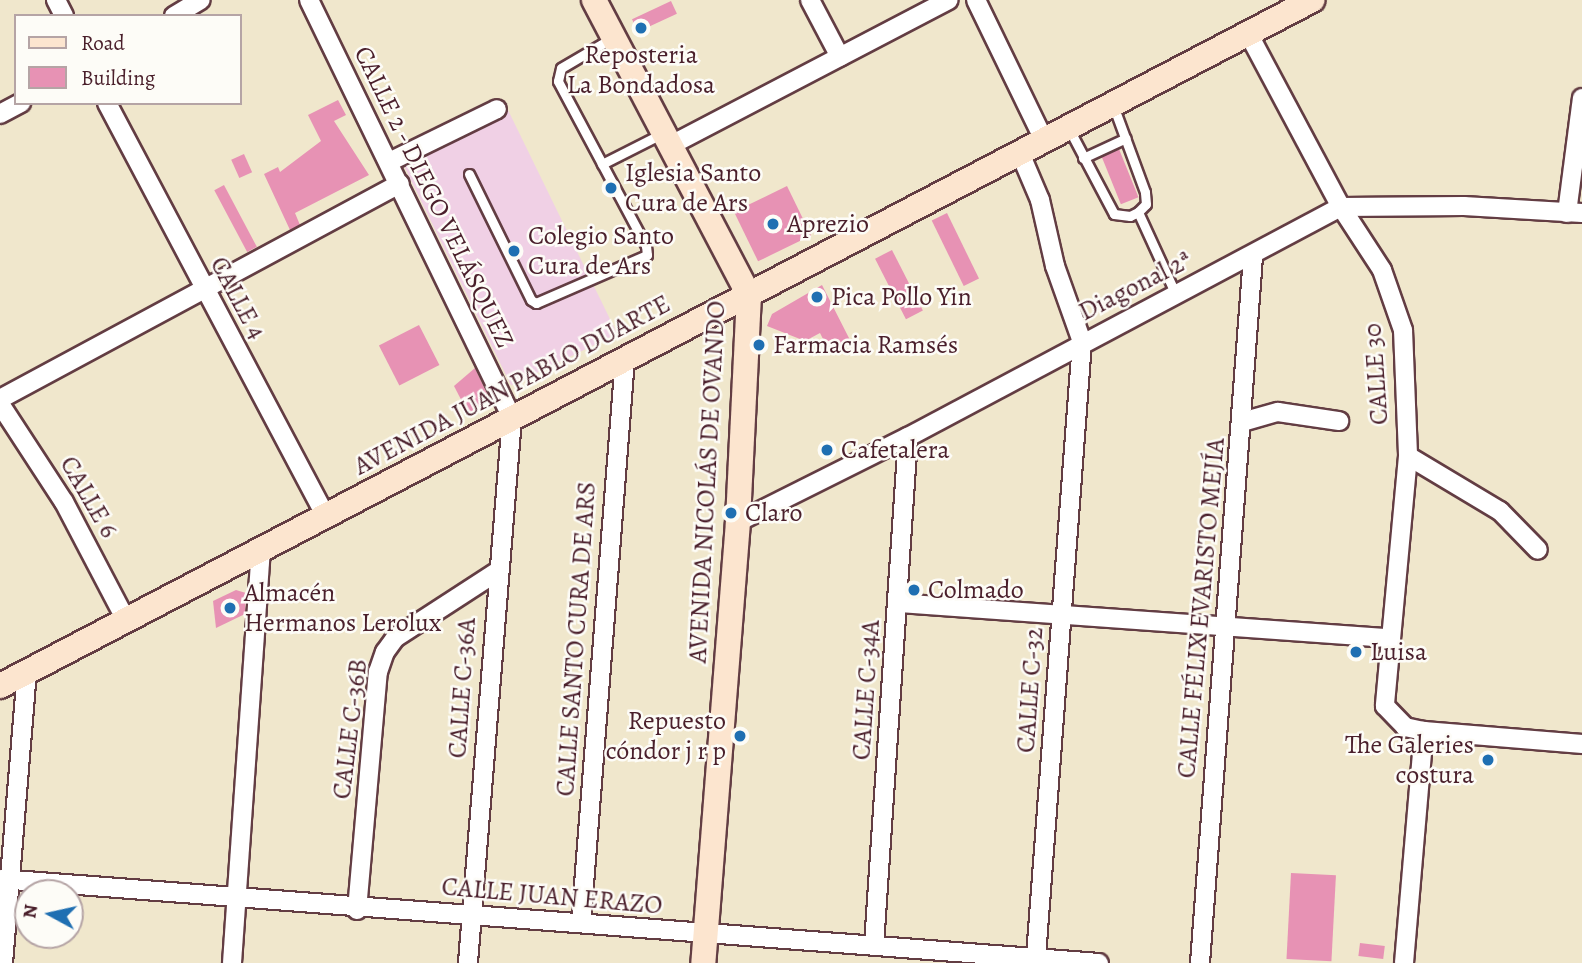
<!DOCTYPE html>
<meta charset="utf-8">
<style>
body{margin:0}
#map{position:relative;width:1582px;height:963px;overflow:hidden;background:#f0e7cc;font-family:Alegreya,serif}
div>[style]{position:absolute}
.built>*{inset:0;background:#f0d0e5;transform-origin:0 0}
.building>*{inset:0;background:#e792b4;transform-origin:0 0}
.roads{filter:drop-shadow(2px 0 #633d43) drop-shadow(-2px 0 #633d43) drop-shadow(0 2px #633d43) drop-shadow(0 -2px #633d43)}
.lane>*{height:9px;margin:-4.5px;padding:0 4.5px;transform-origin:4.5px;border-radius:4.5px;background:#fff}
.street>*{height:18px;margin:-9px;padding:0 9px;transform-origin:9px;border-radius:9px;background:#fff}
.secondary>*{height:24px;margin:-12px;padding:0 12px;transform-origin:12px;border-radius:12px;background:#fce5cf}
.dots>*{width:19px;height:19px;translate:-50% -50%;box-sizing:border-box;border:4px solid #fdfcf7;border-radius:50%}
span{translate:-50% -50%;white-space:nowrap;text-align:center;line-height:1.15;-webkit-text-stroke:5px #fdfcf7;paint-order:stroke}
.poi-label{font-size:26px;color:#4a1f2b}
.left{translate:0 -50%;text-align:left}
.right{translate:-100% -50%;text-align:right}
.street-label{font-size:26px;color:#4a1f2b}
.legend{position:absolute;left:14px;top:14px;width:228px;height:91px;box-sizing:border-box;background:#fdfcf7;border:2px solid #b5a4a5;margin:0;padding:9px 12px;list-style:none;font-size:21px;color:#4a1f2b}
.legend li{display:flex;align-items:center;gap:14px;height:35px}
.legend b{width:35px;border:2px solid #b5a4a5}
.north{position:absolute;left:14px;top:879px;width:70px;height:70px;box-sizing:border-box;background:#fdfcf7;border:2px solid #b5a4a5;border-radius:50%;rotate:278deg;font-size:19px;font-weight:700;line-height:28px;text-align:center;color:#4a1f2b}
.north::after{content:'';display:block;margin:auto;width:24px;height:32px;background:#1f6fb2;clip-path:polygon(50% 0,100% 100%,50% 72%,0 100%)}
</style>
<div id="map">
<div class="built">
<i style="left:508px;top:110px;width:249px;height:118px;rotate:64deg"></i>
</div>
<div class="building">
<i style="left:671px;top:1px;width:14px;height:43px;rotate:65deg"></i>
<i style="clip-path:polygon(338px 100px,346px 115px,334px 121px,369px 175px,295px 213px,300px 225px,290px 230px,264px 174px,278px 167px,280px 172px,321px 141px,308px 115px)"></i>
<i style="left:1119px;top:149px;width:52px;height:19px;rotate:68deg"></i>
<i style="left:244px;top:154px;width:20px;height:14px;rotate:66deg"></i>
<i style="left:224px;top:185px;width:70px;height:11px;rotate:62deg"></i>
<i style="left:787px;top:186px;width:55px;height:59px;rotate:64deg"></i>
<i style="left:947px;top:213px;width:73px;height:17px;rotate:64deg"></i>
<i style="left:892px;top:250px;width:68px;height:19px;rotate:63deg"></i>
<i style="clip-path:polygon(822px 285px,850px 340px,829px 351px,820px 333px,805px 341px,767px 326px,772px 314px)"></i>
<i style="left:419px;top:325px;width:45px;height:45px;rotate:63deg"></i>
<i style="clip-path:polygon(475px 368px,490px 400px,469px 415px,454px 386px)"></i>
<i style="clip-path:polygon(236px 590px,246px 593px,245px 614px,216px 628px,213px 601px)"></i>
<i style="left:1291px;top:873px;width:45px;height:86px;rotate:3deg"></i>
<i style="left:1360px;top:943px;width:25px;height:13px;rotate:7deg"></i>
</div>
<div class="roads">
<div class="lane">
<i style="left:1069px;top:129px;width:96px;rotate:62.1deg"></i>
<i style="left:1114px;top:214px;width:16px;rotate:7deg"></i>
<i style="left:1130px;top:216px;width:9px;rotate:-27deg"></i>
<i style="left:1138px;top:212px;width:11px;rotate:-45deg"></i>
<i style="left:1146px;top:204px;width:12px;rotate:-95deg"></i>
<i style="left:1145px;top:192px;width:93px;rotate:-110.2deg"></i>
<i style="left:1083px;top:158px;width:47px;rotate:-24.9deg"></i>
<i style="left:602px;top:164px;width:68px;rotate:-26.9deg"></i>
<i style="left:469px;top:174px;width:140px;rotate:63.8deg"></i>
<i style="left:531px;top:300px;width:6px;rotate:31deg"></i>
<i style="left:536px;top:303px;width:121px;rotate:-23.4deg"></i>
<i style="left:647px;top:255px;width:9px;rotate:-96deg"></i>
<i style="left:646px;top:246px;width:187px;rotate:-118.1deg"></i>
<i style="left:558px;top:81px;width:13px;rotate:-77deg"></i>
<i style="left:561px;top:68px;width:59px;rotate:-30.5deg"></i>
<i style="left:1138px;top:212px;width:91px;rotate:65.4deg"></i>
</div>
<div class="street">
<i style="left:56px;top:0;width:18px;rotate:63deg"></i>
<i style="left:309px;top:0;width:465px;rotate:64.1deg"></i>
<i style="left:512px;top:418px;width:547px;rotate:94.62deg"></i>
<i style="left:810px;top:0;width:64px;rotate:62.2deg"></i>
<i style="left:976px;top:0;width:156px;rotate:64.1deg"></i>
<i style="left:174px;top:16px;width:31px;rotate:-31deg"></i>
<i style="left:1248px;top:33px;width:197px;rotate:61.9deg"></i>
<i style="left:1341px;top:207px;width:75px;rotate:56.9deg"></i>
<i style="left:1382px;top:270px;width:64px;rotate:70.7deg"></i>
<i style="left:1403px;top:330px;width:126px;rotate:87.7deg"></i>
<i style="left:1408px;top:456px;width:251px;rotate:95.3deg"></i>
<i style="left:1385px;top:706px;width:29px;rotate:46deg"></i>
<i style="left:1405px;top:727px;width:19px;rotate:12deg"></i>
<i style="left:1424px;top:731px;width:159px;rotate:4.7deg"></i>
<i style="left:107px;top:103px;width:467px;rotate:62.1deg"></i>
<i style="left:0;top:114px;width:24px;rotate:-28deg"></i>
<i style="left:673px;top:144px;width:311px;rotate:-27.6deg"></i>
<i style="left:1020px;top:153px;width:51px;rotate:66.9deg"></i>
<i style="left:1040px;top:200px;width:68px;rotate:77.2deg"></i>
<i style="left:1055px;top:266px;width:81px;rotate:70.4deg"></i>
<i style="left:1082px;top:342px;width:617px;rotate:94.28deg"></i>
<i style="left:389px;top:162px;width:120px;rotate:-26.1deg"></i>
<i style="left:1567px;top:213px;width:116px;rotate:-82.6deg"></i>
<i style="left:0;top:399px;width:454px;rotate:-28.3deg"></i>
<i style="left:0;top:404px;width:117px;rotate:56.9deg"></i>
<i style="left:64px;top:502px;width:133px;rotate:62.3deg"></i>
<i style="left:1242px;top:422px;width:37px;rotate:-16deg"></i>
<i style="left:1278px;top:412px;width:62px;rotate:8.4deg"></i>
<i style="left:1408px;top:456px;width:107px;rotate:30.9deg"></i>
<i style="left:1500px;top:511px;width:54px;rotate:45.7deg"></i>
<i style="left:738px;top:522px;width:190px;rotate:-26.6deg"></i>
<i style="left:908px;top:437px;width:490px;rotate:-28deg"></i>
<i style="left:1341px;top:207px;width:123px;rotate:-0.5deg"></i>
<i style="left:1464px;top:206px;width:118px;rotate:3.4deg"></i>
<i style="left:898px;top:603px;width:493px;rotate:4.1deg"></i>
<i style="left:0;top:879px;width:1102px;rotate:4.37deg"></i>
<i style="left:357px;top:910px;width:239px;rotate:-85deg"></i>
<i style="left:378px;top:672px;width:21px;rotate:-71deg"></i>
<i style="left:385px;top:652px;width:17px;rotate:-54deg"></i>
<i style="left:395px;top:638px;width:123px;rotate:-33deg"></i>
<i style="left:581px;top:923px;width:566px;rotate:-85.54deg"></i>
<i style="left:874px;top:945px;width:509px;rotate:-86.17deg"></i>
<i style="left:3px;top:963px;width:292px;rotate:-85.3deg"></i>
<i style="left:232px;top:963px;width:415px;rotate:-86deg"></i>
<i style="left:1200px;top:963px;width:709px;rotate:-85.71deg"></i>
<i style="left:1404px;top:963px;width:233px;rotate:-85.1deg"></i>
</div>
<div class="secondary">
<i style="left:594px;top:0;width:333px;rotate:62.3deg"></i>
<i style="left:749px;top:295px;width:227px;rotate:92.8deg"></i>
<i style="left:738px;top:522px;width:442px;rotate:94.5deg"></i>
<i style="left:0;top:686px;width:1481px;rotate:-27.6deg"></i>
</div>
</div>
<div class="dots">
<i style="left:641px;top:28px;background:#1f6fb2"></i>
<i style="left:611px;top:188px;background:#1f6fb2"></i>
<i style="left:773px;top:224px;background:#1f6fb2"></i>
<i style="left:514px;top:251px;background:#1f6fb2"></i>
<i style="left:817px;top:297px;background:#1f6fb2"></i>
<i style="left:759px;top:345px;background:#1f6fb2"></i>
<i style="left:827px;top:450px;background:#1f6fb2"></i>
<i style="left:731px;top:513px;background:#1f6fb2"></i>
<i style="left:914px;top:590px;background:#1f6fb2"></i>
<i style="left:230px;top:608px;background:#1f6fb2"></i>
<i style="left:1356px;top:652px;background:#1f6fb2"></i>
<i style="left:740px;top:736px;background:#1f6fb2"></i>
<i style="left:1488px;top:760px;background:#1f6fb2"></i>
</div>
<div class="poi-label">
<span style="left:641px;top:70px">Reposteria<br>La Bondadosa</span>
<span class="left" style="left:625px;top:188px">Iglesia Santo<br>Cura de Ars</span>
<span class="left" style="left:787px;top:224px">Aprezio</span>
<span class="left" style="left:528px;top:251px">Colegio Santo<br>Cura de Ars</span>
<span class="left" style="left:831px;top:297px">Pica Pollo Yin</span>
<span class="left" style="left:773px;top:345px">Farmacia Ramsés</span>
<span class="left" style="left:841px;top:450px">Cafetalera</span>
<span class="left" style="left:745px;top:513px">Claro</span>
<span class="left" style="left:928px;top:590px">Colmado</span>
<span class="left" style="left:244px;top:608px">Almacén<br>Hermanos Lerolux</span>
<span class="left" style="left:1370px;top:652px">Luisa</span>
<span class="right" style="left:726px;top:736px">Repuesto<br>cóndor j r p</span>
<span class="right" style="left:1474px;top:760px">The Galeries<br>costura</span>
</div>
<div class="street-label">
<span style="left:434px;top:197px;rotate:64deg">CALLE 2 - DIEGO VELÁSQUEZ</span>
<span style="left:1135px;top:286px;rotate:-27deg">Diagonal 2ª</span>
<span style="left:238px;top:298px;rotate:62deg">CALLE 4</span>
<span style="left:1376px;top:374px;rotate:-94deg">CALLE 30</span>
<span style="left:512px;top:385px;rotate:-28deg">AVENIDA JUAN PABLO DUARTE</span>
<span style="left:707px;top:482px;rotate:-87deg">AVENIDA NICOLÁS DE OVANDO</span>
<span style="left:89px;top:497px;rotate:60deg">CALLE 6</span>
<span style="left:1201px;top:608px;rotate:-85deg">CALLE FÉLIX EVARISTO MEJÍA</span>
<span style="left:576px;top:639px;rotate:-86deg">CALLE SANTO CURA DE ARS</span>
<span style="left:462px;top:688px;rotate:-86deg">CALLE C-36A</span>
<span style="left:866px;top:690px;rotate:-86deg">CALLE C-34A</span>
<span style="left:1030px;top:690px;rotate:-86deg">CALLE C-32</span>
<span style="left:350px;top:729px;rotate:-83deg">CALLE C-36B</span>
<span style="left:552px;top:896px;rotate:5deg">CALLE JUAN ERAZO</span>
</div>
<ul class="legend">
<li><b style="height:9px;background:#fce5cf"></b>Road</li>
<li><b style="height:19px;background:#e792b4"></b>Building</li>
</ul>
<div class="north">N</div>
</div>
